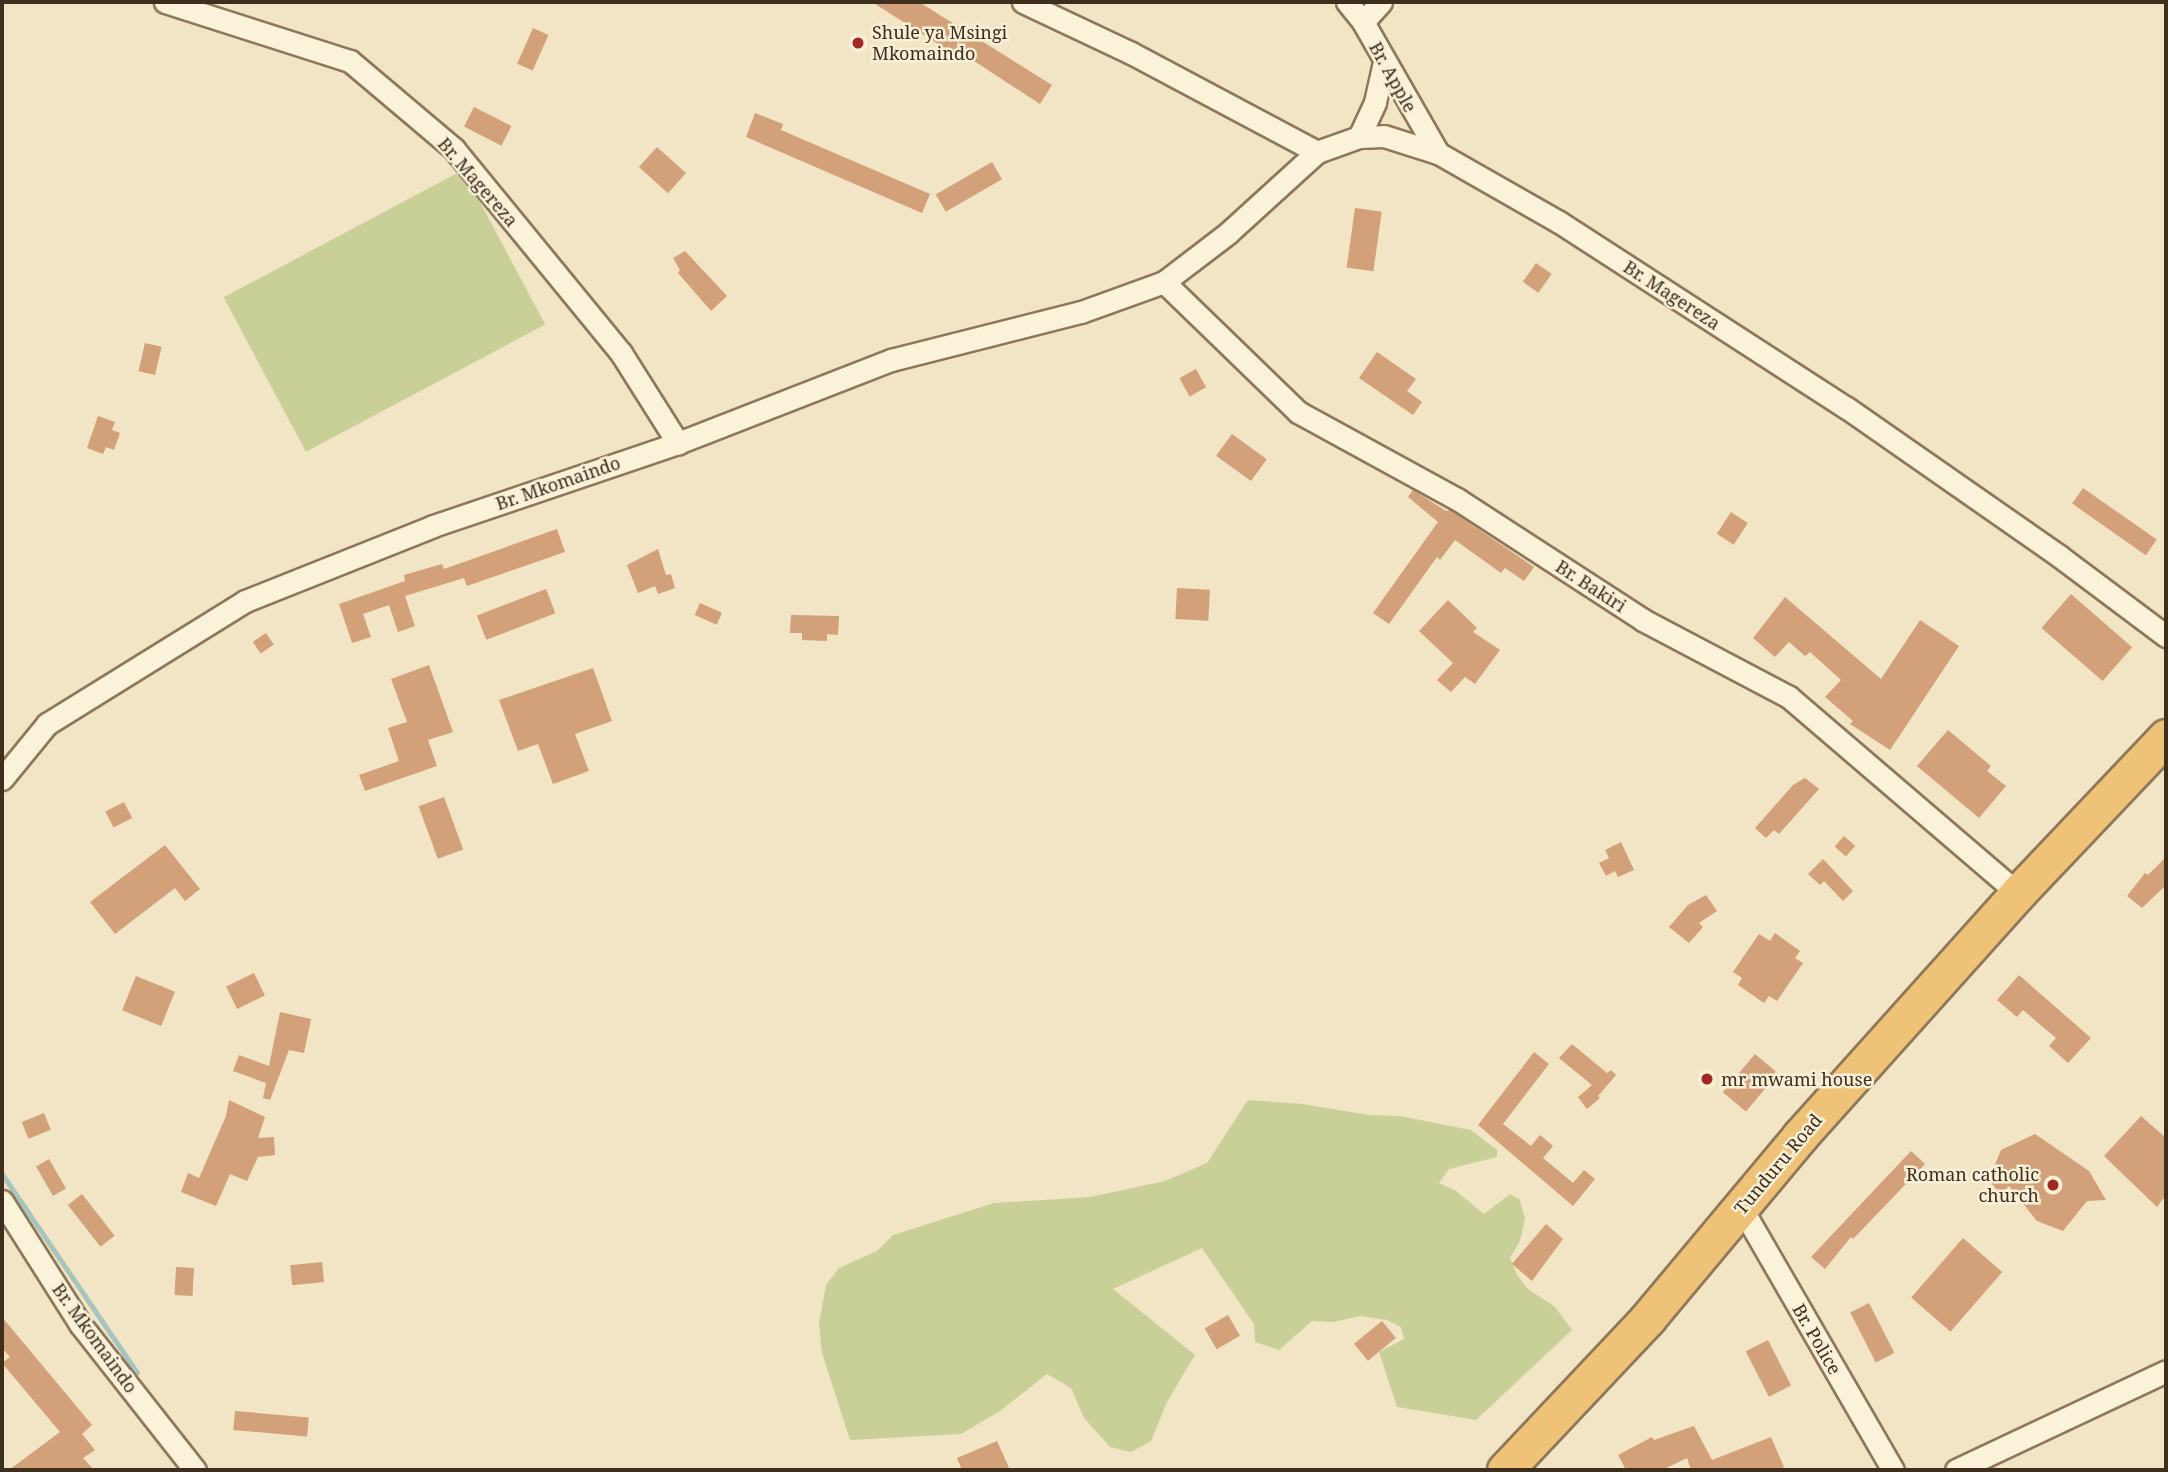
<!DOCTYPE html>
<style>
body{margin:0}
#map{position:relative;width:2168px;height:1472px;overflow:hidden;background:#f1e5c5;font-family:"Noto Serif",serif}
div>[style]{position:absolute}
.green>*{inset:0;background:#c8d098;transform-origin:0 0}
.stream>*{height:5px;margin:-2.5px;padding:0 2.5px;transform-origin:2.5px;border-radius:2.5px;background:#a7c4bd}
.building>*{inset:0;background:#d2a079;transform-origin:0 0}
.roads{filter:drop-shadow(2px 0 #8e775a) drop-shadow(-2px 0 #8e775a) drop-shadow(0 2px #8e775a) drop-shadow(0 -2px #8e775a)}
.minor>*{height:21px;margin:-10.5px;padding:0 10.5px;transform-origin:10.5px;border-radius:10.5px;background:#fbf2da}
.trunk>*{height:35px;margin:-17.5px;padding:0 17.5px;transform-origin:17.5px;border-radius:17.5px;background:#eec277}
.dots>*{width:19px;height:19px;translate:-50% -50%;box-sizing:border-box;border:4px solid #f8efd6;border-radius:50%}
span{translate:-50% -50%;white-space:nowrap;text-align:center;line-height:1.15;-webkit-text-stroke:5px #f8efd6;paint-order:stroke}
.poi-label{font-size:18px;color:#3d2e1e}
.left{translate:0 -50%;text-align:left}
.right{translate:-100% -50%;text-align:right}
.street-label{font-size:18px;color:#3d2e1e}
.frame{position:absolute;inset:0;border:4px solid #3d2e1e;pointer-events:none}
</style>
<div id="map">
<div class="green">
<i style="left:463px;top:170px;width:175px;height:271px;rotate:62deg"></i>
<i style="clip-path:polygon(1248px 1100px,1302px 1104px,1369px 1115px,1400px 1116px,1471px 1130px,1497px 1150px,1497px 1157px,1449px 1169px,1439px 1183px,1456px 1191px,1484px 1214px,1510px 1194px,1520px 1200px,1525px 1219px,1520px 1241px,1510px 1258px,1517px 1275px,1528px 1289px,1555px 1307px,1572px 1330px,1476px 1420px,1397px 1407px,1379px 1352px,1404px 1339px,1401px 1327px,1387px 1320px,1360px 1316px,1334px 1322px,1312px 1321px,1279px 1350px,1255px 1342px,1254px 1324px,1202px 1248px,1113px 1289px,1195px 1355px,1167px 1402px,1151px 1441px,1131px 1452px,1110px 1447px,1084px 1418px,1071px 1388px,1047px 1374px,1000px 1411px,961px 1434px,850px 1440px,822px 1353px,819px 1324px,826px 1285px,839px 1268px,877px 1251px,893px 1235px,994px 1203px,1090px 1197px,1165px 1181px,1207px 1163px)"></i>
</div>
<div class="stream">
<i style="left:2px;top:1174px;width:240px;rotate:55.8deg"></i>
</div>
<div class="building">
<i style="clip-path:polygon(872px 2px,919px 2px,1052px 85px,1040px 104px,965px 55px,962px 59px)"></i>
<i style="left:533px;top:28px;width:17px;height:39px;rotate:24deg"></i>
<i style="left:474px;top:107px;width:42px;height:22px;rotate:27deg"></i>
<i style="clip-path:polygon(755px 113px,783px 124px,781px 130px,930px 194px,922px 213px,746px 137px)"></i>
<i style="left:657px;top:147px;width:39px;height:27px;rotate:42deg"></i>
<i style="left:992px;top:162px;width:20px;height:65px;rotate:60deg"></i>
<i style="left:1355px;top:208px;width:27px;height:60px;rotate:8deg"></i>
<i style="clip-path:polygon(685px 251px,727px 296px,711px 311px,678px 273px,680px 270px,673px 258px)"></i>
<i style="left:1536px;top:263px;width:19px;height:23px;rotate:35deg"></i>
<i style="left:145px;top:343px;width:17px;height:29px;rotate:13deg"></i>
<i style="clip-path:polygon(1377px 352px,1416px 379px,1407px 391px,1422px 402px,1413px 415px,1359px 378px)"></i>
<i style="left:1196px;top:369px;width:21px;height:19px;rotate:61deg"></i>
<i style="clip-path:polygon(98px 416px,115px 422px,112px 430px,120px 433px,114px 450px,106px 447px,103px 454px,87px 448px)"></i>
<i style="left:1232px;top:434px;width:43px;height:27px;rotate:36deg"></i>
<i style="left:2083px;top:488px;width:90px;height:19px;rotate:35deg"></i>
<i style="clip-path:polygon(1413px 490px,1446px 511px,1450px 510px,1534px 567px,1524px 581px,1505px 568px,1501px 573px,1455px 540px,1440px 560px,1437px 557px,1389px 624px,1373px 613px,1438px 522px,1408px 497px)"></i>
<i style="left:1731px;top:512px;width:20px;height:26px;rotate:33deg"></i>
<i style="clip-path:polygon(557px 529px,565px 552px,467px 586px,464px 578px,405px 596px,415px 626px,398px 632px,389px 605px,363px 614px,371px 637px,352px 643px,339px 604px,405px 581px,404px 575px,442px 564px,444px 569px)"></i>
<i style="clip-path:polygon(658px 549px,666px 575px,671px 574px,675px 588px,658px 594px,655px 586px,638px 593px,627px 565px)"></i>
<i style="left:1177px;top:588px;width:33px;height:31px;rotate:3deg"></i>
<i style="left:546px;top:589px;width:26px;height:74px;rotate:69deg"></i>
<i style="left:2071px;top:594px;width:81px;height:45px;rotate:41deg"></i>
<i style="clip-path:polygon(1785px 597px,1881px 679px,1920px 620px,1959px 646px,1890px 750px,1850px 724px,1853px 721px,1825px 697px,1841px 680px,1810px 652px,1805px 656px,1789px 642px,1775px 657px,1753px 638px)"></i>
<i style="clip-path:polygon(1448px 600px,1477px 628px,1473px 632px,1500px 650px,1475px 684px,1465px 677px,1451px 692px,1437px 680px,1453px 663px,1419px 631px)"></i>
<i style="left:700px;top:603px;width:24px;height:13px;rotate:24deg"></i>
<i style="clip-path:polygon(791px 615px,839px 616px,838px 635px,827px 634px,827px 641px,802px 640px,802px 633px,790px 633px)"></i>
<i style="left:266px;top:633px;width:14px;height:16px;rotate:56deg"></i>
<i style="clip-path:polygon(429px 665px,453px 732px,428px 740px,437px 766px,365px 791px,359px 775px,399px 761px,388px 728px,407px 722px,391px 679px)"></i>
<i style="clip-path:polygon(593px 668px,612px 721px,575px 734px,589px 771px,553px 784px,538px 744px,518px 751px,499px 700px)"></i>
<i style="clip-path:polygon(1948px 730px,1991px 766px,1987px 771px,2006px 786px,1979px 818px,1917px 766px)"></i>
<i style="clip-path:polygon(1805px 778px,1819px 789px,1779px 834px,1774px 830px,1766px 838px,1755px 828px,1793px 785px)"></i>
<i style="left:444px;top:797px;width:56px;height:27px;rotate:70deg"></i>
<i style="left:124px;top:802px;width:18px;height:21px;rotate:63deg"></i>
<i style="left:1844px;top:836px;width:15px;height:14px;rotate:42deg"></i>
<i style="clip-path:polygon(1621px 842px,1634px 870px,1618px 877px,1615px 871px,1606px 876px,1599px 863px,1609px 858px,1605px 850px)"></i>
<i style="clip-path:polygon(165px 845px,200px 889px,185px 901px,175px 888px,115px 934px,90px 902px)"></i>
<i style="clip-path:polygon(2166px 857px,2166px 885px,2142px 908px,2127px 896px,2145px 873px,2148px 875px)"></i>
<i style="clip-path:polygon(1823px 859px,1853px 891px,1843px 901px,1824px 881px,1820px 885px,1808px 874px)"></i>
<i style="clip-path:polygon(1706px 895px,1717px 911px,1699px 923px,1703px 927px,1689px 943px,1669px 927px,1688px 905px)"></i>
<i style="clip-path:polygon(1775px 933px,1800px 951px,1795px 958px,1803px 963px,1777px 1001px,1769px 996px,1764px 1003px,1738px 985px,1742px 978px,1733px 972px,1759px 934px,1770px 941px)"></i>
<i style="left:254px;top:973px;width:25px;height:31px;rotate:64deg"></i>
<i style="clip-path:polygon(2019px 975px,2091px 1038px,2068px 1063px,2049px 1046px,2056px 1038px,2023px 1010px,2017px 1017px,1997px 1000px)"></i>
<i style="left:136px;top:976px;width:42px;height:37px;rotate:22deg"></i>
<i style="clip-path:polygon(280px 1012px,311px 1019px,304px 1053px,289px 1050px,270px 1100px,263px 1098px,266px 1083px,233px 1071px,239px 1055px,269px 1066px)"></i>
<i style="clip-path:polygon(1572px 1044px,1607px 1073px,1611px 1070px,1616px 1075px,1598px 1096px,1600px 1098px,1587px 1109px,1578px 1097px,1592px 1085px,1559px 1058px)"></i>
<i style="clip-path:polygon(1534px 1052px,1549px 1064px,1503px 1124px,1531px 1146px,1540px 1135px,1553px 1146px,1543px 1158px,1573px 1183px,1584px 1170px,1595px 1179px,1573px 1206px,1478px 1125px)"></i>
<i style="left:1755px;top:1054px;width:30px;height:50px;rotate:40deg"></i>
<i style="clip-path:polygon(229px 1100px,265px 1117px,258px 1138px,274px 1137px,275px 1155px,258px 1157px,247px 1181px,230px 1174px,216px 1206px,181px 1192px,188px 1173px,199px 1178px,226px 1116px)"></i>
<i style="left:44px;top:1113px;width:18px;height:24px;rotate:68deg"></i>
<i style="clip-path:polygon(2141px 1116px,2166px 1138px,2166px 1195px,2157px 1207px,2104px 1156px)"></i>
<i style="clip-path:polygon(2035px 1134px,2089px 1171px,2106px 1200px,2087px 1201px,2063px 1231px,2037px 1221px,2009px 1186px,2001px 1194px,1991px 1183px,2000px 1175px,1994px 1167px,2001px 1150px)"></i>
<i style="clip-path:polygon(1911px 1151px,1925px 1164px,1853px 1239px,1851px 1237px,1825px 1269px,1811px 1257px)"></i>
<i style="left:49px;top:1159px;width:34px;height:15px;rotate:60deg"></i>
<i style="left:82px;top:1194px;width:53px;height:18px;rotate:52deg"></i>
<i style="clip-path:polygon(1546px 1224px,1563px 1239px,1532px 1281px,1512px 1264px)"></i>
<i style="left:1963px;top:1238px;width:52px;height:79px;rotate:41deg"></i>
<i style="left:322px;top:1262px;width:20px;height:32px;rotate:84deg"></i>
<i style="left:176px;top:1267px;width:18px;height:28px;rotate:3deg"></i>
<i style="left:1869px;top:1303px;width:56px;height:21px;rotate:63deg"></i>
<i style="left:1228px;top:1315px;width:24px;height:27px;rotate:60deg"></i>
<i style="clip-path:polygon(2px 1317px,92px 1425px,82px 1434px,95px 1450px,83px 1458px,94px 1470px,9px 1470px,60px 1432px,2px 1363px,10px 1357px,2px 1348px)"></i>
<i style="left:1382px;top:1321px;width:22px;height:36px;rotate:51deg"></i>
<i style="left:1768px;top:1340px;width:51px;height:25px;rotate:63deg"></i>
<i style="left:235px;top:1411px;width:74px;height:19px;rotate:5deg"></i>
<i style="clip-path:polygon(1694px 1426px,1712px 1460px,1771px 1437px,1784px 1467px,1776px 1470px,1691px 1470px,1687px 1458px,1662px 1470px,1626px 1470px,1618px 1455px,1652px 1437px,1654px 1440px)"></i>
<i style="clip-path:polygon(997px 1441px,1010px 1470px,962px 1470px,957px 1458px)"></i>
</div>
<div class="roads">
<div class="minor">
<i style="left:165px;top:2px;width:194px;rotate:17.7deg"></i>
<i style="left:350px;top:61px;width:136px;rotate:40.2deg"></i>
<i style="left:454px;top:149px;width:264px;rotate:50.7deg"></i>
<i style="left:621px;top:353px;width:107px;rotate:57.7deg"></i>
<i style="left:1023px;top:2px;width:119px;rotate:25.3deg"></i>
<i style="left:1131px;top:53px;width:211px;rotate:28deg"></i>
<i style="left:1347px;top:2px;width:26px;rotate:51deg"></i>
<i style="left:1363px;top:22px;width:151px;rotate:60.2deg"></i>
<i style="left:1363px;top:22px;width:27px;rotate:-48deg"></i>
<i style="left:1359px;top:137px;width:38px;rotate:-65deg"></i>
<i style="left:1375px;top:102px;width:41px;rotate:-77.3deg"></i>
<i style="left:1164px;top:282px;width:187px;rotate:44.1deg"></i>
<i style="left:1298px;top:412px;width:181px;rotate:28.7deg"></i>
<i style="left:1457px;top:499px;width:222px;rotate:33deg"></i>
<i style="left:1643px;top:620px;width:165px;rotate:27.8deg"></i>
<i style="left:1789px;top:697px;width:301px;rotate:40.6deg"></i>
<i style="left:2px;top:779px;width:71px;rotate:-50.7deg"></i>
<i style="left:47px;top:724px;width:233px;rotate:-31.8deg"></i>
<i style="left:245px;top:601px;width:202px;rotate:-21.7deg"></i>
<i style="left:433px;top:526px;width:259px;rotate:-18.7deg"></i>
<i style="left:678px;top:443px;width:229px;rotate:-21.3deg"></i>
<i style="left:891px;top:360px;width:196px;rotate:-14.2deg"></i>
<i style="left:1081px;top:312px;width:88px;rotate:-19.9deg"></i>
<i style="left:1164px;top:282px;width:81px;rotate:-37.4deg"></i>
<i style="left:1228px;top:233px;width:120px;rotate:-42.3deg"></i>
<i style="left:1317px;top:152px;width:45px;rotate:-19.7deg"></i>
<i style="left:1359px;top:137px;width:25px;rotate:-2deg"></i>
<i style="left:1384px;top:136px;width:57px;rotate:17.5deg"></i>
<i style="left:1438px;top:153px;width:139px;rotate:29.7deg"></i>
<i style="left:1559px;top:222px;width:343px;rotate:32.9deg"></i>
<i style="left:1847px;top:408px;width:259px;rotate:34.9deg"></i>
<i style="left:2059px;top:556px;width:134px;rotate:36.8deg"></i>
<i style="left:2px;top:1201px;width:146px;rotate:57.6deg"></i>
<i style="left:80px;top:1324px;width:186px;rotate:51.8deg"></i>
<i style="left:1741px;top:1207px;width:304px;rotate:60deg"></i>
<i style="left:1956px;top:1470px;width:232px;rotate:-25.2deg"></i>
</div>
<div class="trunk">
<i style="left:1505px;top:1470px;width:209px;rotate:-46.7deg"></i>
<i style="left:1648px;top:1318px;width:237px;rotate:-50.1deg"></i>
<i style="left:1800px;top:1136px;width:326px;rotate:-48.1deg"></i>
<i style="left:2018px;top:893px;width:215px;rotate:-46.5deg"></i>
</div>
</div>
<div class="dots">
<i style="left:858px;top:43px;background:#a12825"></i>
<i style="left:1707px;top:1079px;background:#a12825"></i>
<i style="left:2053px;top:1185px;background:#a12825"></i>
</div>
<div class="poi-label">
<span class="left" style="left:872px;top:43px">Shule ya Msingi<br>Mkomaindo</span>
<span class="left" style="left:1721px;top:1079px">mr mwami house</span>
<span class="right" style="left:2039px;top:1185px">Roman catholic<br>church</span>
</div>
<div class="street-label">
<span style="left:1393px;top:77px;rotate:61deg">Br. Apple</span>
<span style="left:478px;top:182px;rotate:49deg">Br. Magereza</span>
<span style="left:1672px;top:295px;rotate:33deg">Br. Magereza</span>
<span style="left:558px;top:483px;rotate:-19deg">Br. Mkomaindo</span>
<span style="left:1591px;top:586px;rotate:33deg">Br. Bakiri</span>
<span style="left:1778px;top:1164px;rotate:-50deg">Tunduru Road</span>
<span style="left:95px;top:1338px;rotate:54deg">Br. Mkomaindo</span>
<span style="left:1817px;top:1339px;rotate:60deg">Br. Police</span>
</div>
<div class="frame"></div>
</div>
